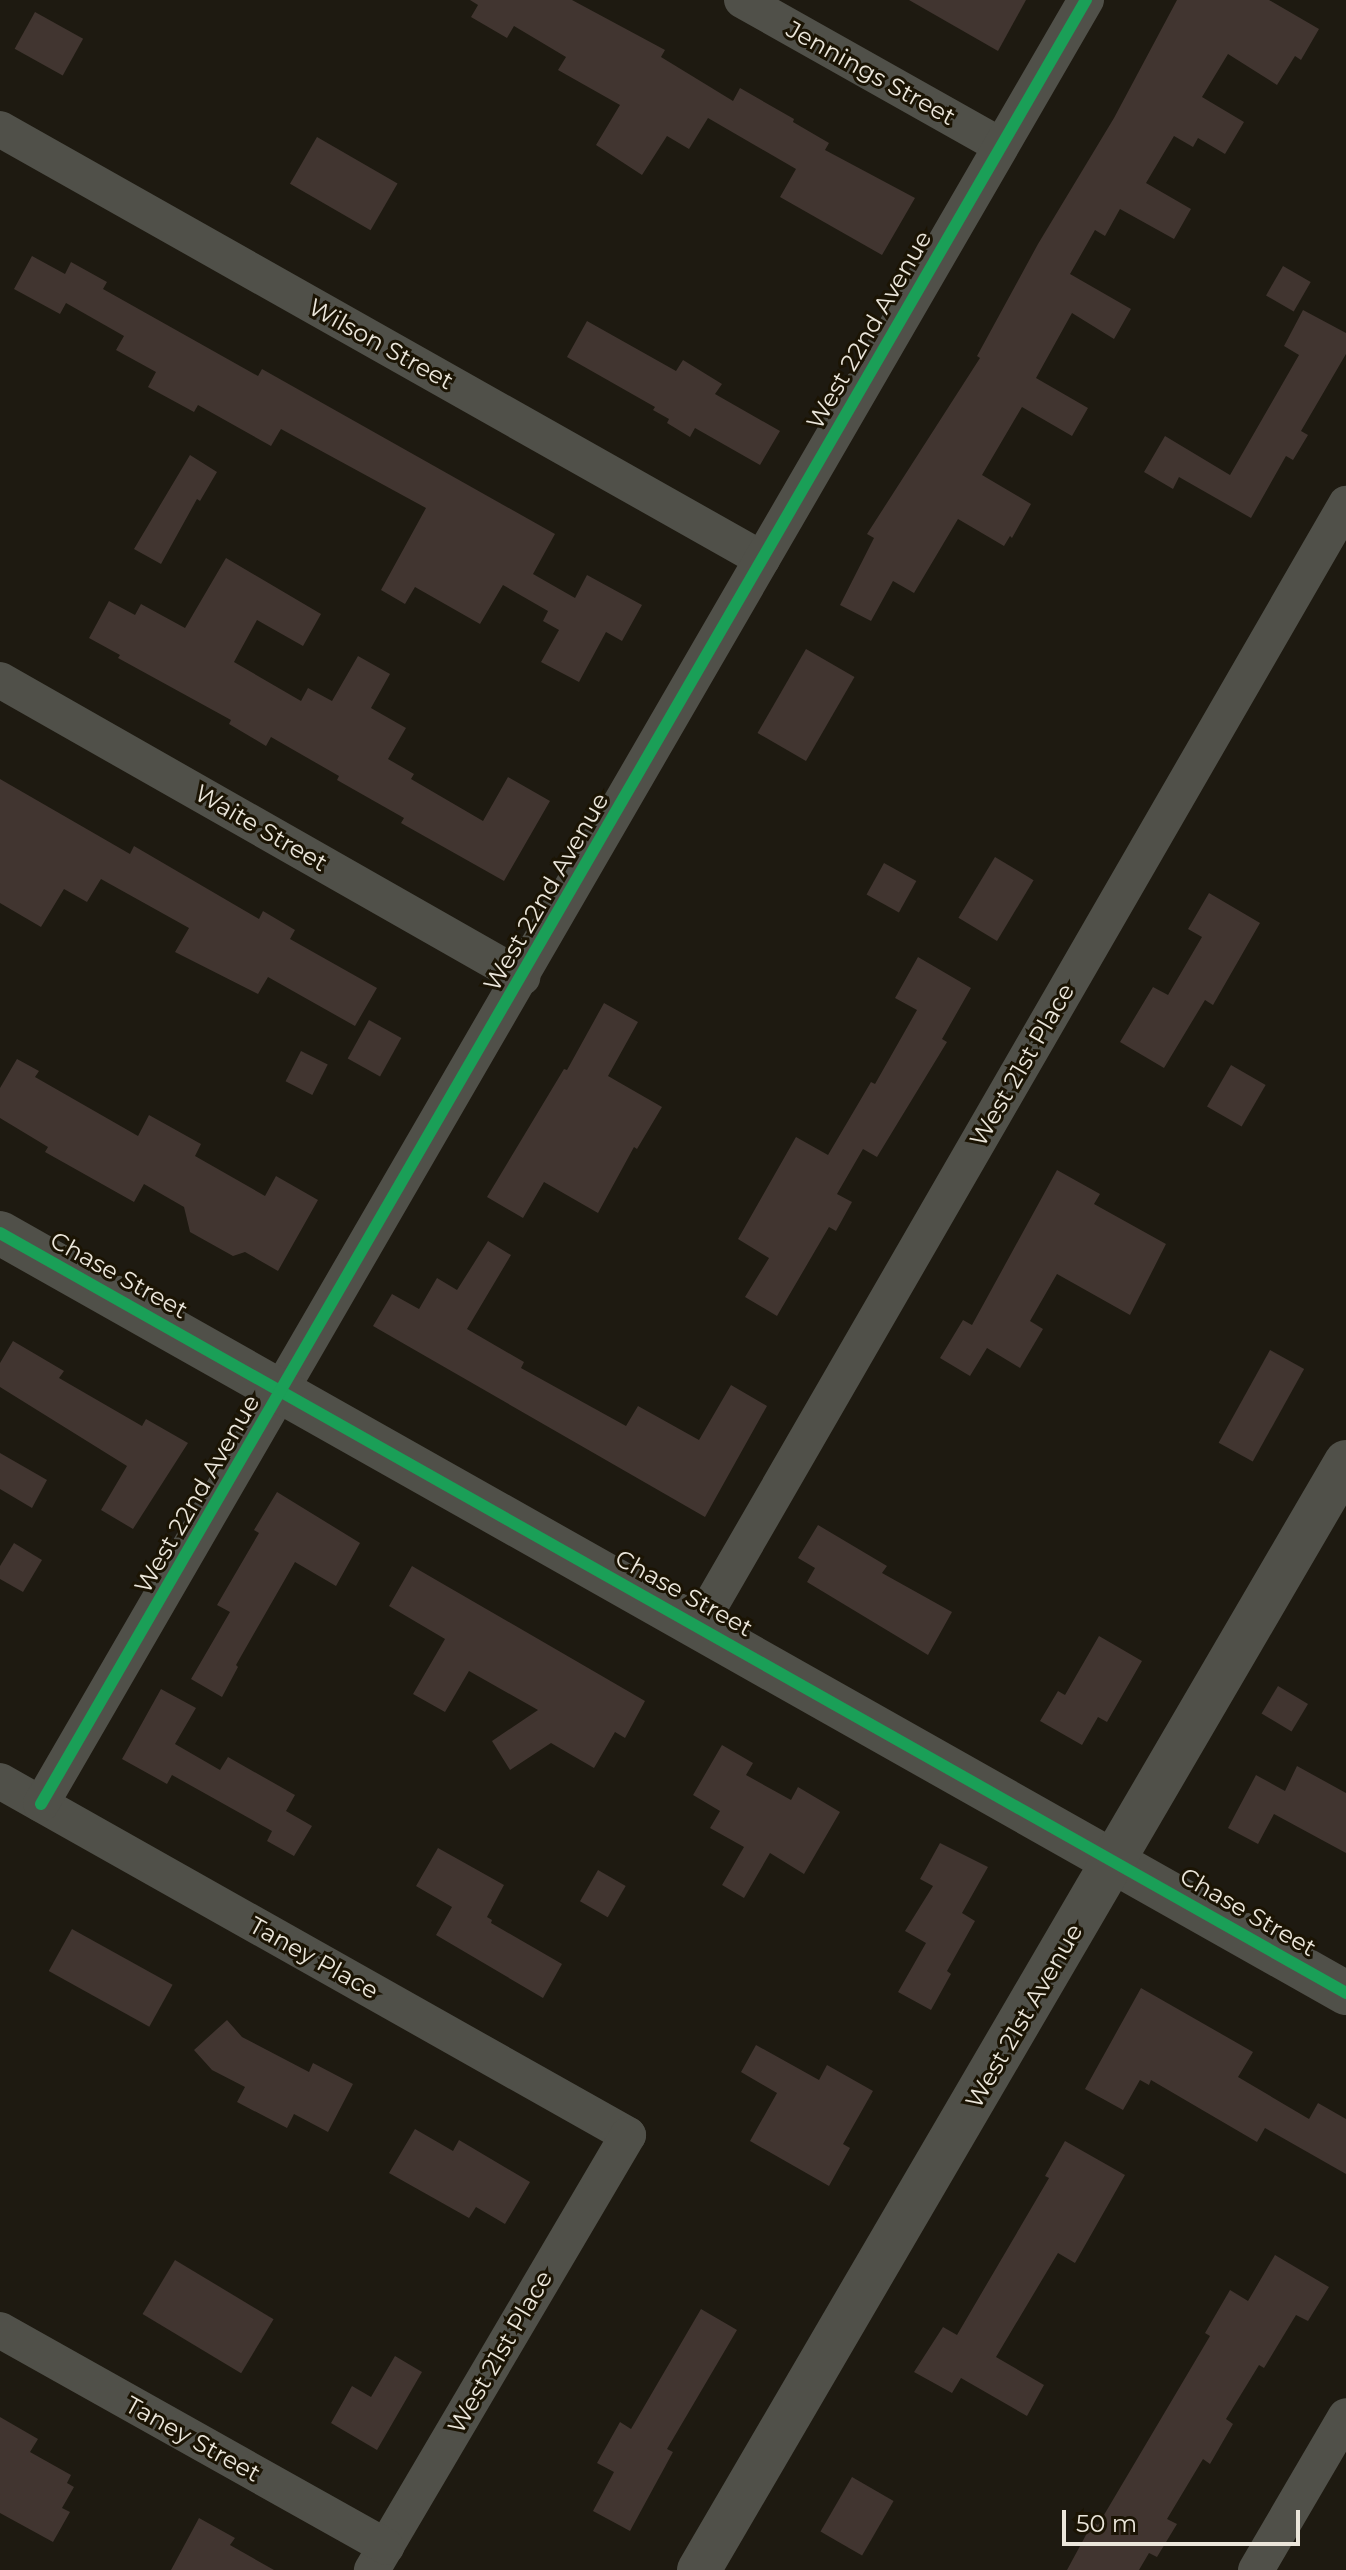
<!DOCTYPE html>
<style>
body{margin:0}
#map{position:relative;width:1346px;height:2570px;overflow:hidden;background:#1e1a11;font-family:Montserrat,sans-serif}
div>[style]{position:absolute}
.building>*{inset:0;background:#413530;transform-origin:0 0}
.minor>*{height:36px;margin:-18px;padding:0 18px;transform-origin:18px;border-radius:18px;background:#505049}
.tertiary>*{height:44px;margin:-22px;padding:0 22px;transform-origin:22px;border-radius:22px;background:#505049}
.cycleway>*{height:12px;margin:-6px;padding:0 6px;transform-origin:6px;border-radius:6px;background:#1a9f57}
span{translate:-50% -50%;white-space:nowrap;text-align:center;line-height:1.15;-webkit-text-stroke:6px #1b1404;paint-order:stroke}
.street-label{font-size:24px;color:#ebe6db}
.scale{position:absolute;left:1062px;top:2510px;width:238px;height:36px;box-sizing:border-box;border:4px solid #ebe6db;border-top:0;padding-left:10px;font-size:24px;line-height:28px;white-space:nowrap;color:#ebe6db;-webkit-text-stroke:6px #1b1404;paint-order:stroke}
</style>
<div id="map">
<div class="building">
<i style="clip-path:polygon(470px 0,572px 0,665px 50px,661px 57px,733px 101px,740px 88px,794px 119px,793px 122px,829px 143px,825px 150px,915px 198px,882px 255px,780px 197px,796px 169px,708px 118px,689px 149px,667px 136px,642px 175px,596px 145px,620px 105px,558px 70px,566px 57px,514px 26px,507px 38px,471px 17px,478px 5px)"></i>
<i style="clip-path:polygon(909px 0,1026px 0,998px 51px)"></i>
<i style="clip-path:polygon(1177px 0,1269px 0,1319px 29px,1301px 60px,1295px 56px,1277px 85px,1228px 54px,1202px 97px,1244px 122px,1225px 154px,1198px 138px,1193px 147px,1174px 136px,1146px 183px,1191px 209px,1174px 239px,1120px 209px,1105px 236px,1095px 230px,1070px 274px,1131px 309px,1114px 339px,1072px 313px,1036px 378px,1088px 408px,1072px 436px,1022px 407px,982px 475px,1031px 504px,1012px 538px,1010px 536px,1004px 546px,958px 519px,914px 593px,893px 581px,871px 621px,840px 605px,874px 538px,867px 534px,980px 358px,977px 356px,1038px 244px,1114px 118px)"></i>
<i style="left:35px;top:12px;width:55px;height:42px;rotate:29deg"></i>
<i style="left:317px;top:137px;width:93px;height:54px;rotate:30deg"></i>
<i style="clip-path:polygon(32px 256px,65px 274px,71px 262px,107px 282px,103px 289px,258px 376px,262px 369px,555px 534px,533px 574px,575px 598px,587px 575px,642px 605px,622px 641px,606px 632px,579px 682px,541px 662px,559px 630px,543px 621px,548px 611px,503px 585px,480px 624px,415px 587px,405px 604px,381px 590px,426px 508px,281px 429px,271px 446px,198px 405px,194px 412px,148px 387px,156px 372px,116px 350px,124px 336px,66px 303px,60px 314px,14px 289px)"></i>
<i style="left:1283px;top:266px;width:32px;height:34px;rotate:30deg"></i>
<i style="clip-path:polygon(1303px 310px,1346px 333px,1346px 354px,1301px 431px,1308px 435px,1293px 460px,1286px 456px,1251px 518px,1179px 477px,1173px 489px,1144px 472px,1165px 436px,1230px 475px,1299px 355px,1284px 346px)"></i>
<i style="clip-path:polygon(587px 321px,676px 371px,683px 360px,722px 384px,715px 394px,780px 431px,760px 465px,695px 428px,690px 437px,667px 423px,669px 419px,653px 410px,655px 407px,567px 357px)"></i>
<i style="clip-path:polygon(190px 455px,217px 472px,200px 501px,197px 499px,161px 564px,134px 549px)"></i>
<i style="clip-path:polygon(226px 558px,321px 614px,303px 646px,257px 620px,234px 662px,301px 701px,308px 688px,332px 701px,358px 656px,390px 674px,371px 708px,406px 728px,388px 759px,414px 774px,411px 779px,483px 821px,508px 777px,550px 801px,504px 881px,401px 823px,404px 818px,337px 780px,339px 776px,271px 737px,266px 746px,229px 724px,231px 720px,118px 658px,120px 655px,89px 638px,109px 601px,135px 615px,141px 604px,185px 628px)"></i>
<i style="left:806px;top:649px;width:56px;height:97px;rotate:30deg"></i>
<i style="clip-path:polygon(0 779px,130px 854px,134px 846px,259px 919px,263px 911px,295px 930px,290px 939px,377px 988px,355px 1026px,268px 977px,258px 994px,175px 952px,189px 928px,101px 879px,87px 902px,64px 889px,41px 927px,0 903px)"></i>
<i style="left:995px;top:857px;width:45px;height:71px;rotate:31deg"></i>
<i style="left:884px;top:863px;width:37px;height:36px;rotate:29deg"></i>
<i style="clip-path:polygon(1209px 893px,1260px 923px,1213px 1005px,1205px 1000px,1164px 1068px,1120px 1042px,1153px 987px,1168px 995px,1202px 937px,1188px 929px)"></i>
<i style="clip-path:polygon(918px 957px,971px 988px,942px 1039px,947px 1042px,877px 1157px,863px 1149px,837px 1194px,852px 1202px,836px 1231px,829px 1227px,777px 1316px,745px 1297px,769px 1258px,738px 1239px,796px 1137px,828px 1155px,871px 1082px,875px 1084px,917px 1010px,895px 998px)"></i>
<i style="clip-path:polygon(604px 1003px,638px 1022px,608px 1076px,662px 1107px,637px 1149px,634px 1147px,598px 1213px,544px 1182px,523px 1218px,487px 1197px,564px 1069px,567px 1070px)"></i>
<i style="left:369px;top:1020px;width:37px;height:44px;rotate:29deg"></i>
<i style="left:301px;top:1051px;width:30px;height:34px;rotate:27deg"></i>
<i style="clip-path:polygon(17px 1059px,39px 1071px,35px 1077px,138px 1136px,149px 1115px,201px 1144px,195px 1156px,265px 1196px,276px 1176px,318px 1200px,278px 1271px,245px 1252px,233px 1256px,190px 1232px,184px 1207px,144px 1184px,134px 1202px,45px 1152px,48px 1147px,0 1118px,0 1088px)"></i>
<i style="left:1231px;top:1065px;width:40px;height:48px;rotate:30deg"></i>
<i style="clip-path:polygon(1057px 1170px,1100px 1194px,1094px 1204px,1166px 1244px,1130px 1315px,1057px 1274px,1030px 1321px,1043px 1329px,1020px 1368px,987px 1348px,970px 1376px,940px 1358px,963px 1320px,972px 1325px)"></i>
<i style="clip-path:polygon(488px 1241px,511px 1255px,467px 1329px,524px 1362px,521px 1368px,626px 1426px,638px 1406px,699px 1440px,731px 1385px,767px 1406px,705px 1517px,373px 1326px,392px 1294px,419px 1309px,437px 1278px,457px 1290px)"></i>
<i style="clip-path:polygon(13px 1341px,64px 1371px,59px 1378px,142px 1426px,146px 1419px,188px 1443px,133px 1529px,101px 1510px,127px 1466px,0 1387px,0 1363px)"></i>
<i style="left:1270px;top:1350px;width:39px;height:106px;rotate:29deg"></i>
<i style="clip-path:polygon(0 1453px,47px 1480px,32px 1508px,0 1489px)"></i>
<i style="clip-path:polygon(277px 1492px,360px 1543px,336px 1586px,295px 1562px,236px 1665px,238px 1667px,222px 1697px,191px 1679px,230px 1612px,217px 1605px,259px 1533px,254px 1530px)"></i>
<i style="clip-path:polygon(818px 1525px,887px 1566px,882px 1573px,952px 1612px,928px 1655px,807px 1582px,815px 1568px,798px 1558px)"></i>
<i style="clip-path:polygon(14px 1543px,42px 1560px,23px 1592px,0 1579px,0 1566px)"></i>
<i style="clip-path:polygon(412px 1566px,645px 1701px,625px 1738px,615px 1732px,594px 1768px,551px 1743px,510px 1770px,492px 1741px,538px 1710px,469px 1671px,445px 1712px,413px 1694px,445px 1639px,389px 1606px)"></i>
<i style="clip-path:polygon(1099px 1636px,1142px 1661px,1107px 1722px,1098px 1717px,1082px 1745px,1040px 1721px,1058px 1691px,1065px 1695px)"></i>
<i style="left:1278px;top:1686px;width:35px;height:32px;rotate:31deg"></i>
<i style="clip-path:polygon(161px 1689px,196px 1708px,175px 1744px,220px 1770px,228px 1757px,295px 1795px,286px 1811px,312px 1826px,294px 1856px,267px 1841px,272px 1831px,172px 1775px,167px 1784px,122px 1759px)"></i>
<i style="clip-path:polygon(722px 1745px,753px 1763px,746px 1775px,791px 1800px,798px 1787px,840px 1812px,804px 1874px,770px 1853px,744px 1898px,722px 1885px,744px 1847px,710px 1828px,720px 1811px,693px 1795px)"></i>
<i style="clip-path:polygon(1297px 1766px,1346px 1793px,1346px 1853px,1274px 1814px,1258px 1844px,1228px 1828px,1256px 1775px,1285px 1791px)"></i>
<i style="clip-path:polygon(940px 1843px,988px 1867px,962px 1913px,975px 1921px,947px 1971px,951px 1974px,931px 2010px,898px 1992px,926px 1943px,905px 1931px,933px 1886px,920px 1879px)"></i>
<i style="clip-path:polygon(438px 1848px,504px 1885px,487px 1917px,492px 1920px,491px 1923px,562px 1964px,543px 1998px,436px 1935px,452px 1907px,416px 1886px)"></i>
<i style="left:598px;top:1870px;width:32px;height:36px;rotate:30deg"></i>
<i style="left:72px;top:1929px;width:115px;height:48px;rotate:29deg"></i>
<i style="clip-path:polygon(1141px 1988px,1253px 2052px,1238px 2077px,1309px 2119px,1318px 2103px,1346px 2119px,1346px 2174px,1265px 2128px,1257px 2142px,1151px 2080px,1149px 2085px,1140px 2080px,1123px 2110px,1085px 2089px)"></i>
<i style="clip-path:polygon(227px 2020px,242px 2037px,309px 2072px,313px 2063px,353px 2084px,328px 2132px,294px 2114px,287px 2128px,237px 2102px,245px 2087px,212px 2070px,194px 2050px)"></i>
<i style="clip-path:polygon(756px 2045px,819px 2080px,827px 2065px,873px 2091px,843px 2144px,850px 2148px,829px 2186px,750px 2141px,777px 2093px,741px 2072px)"></i>
<i style="clip-path:polygon(415px 2129px,453px 2151px,459px 2140px,530px 2182px,505px 2224px,476px 2207px,469px 2218px,389px 2173px)"></i>
<i style="clip-path:polygon(1065px 2141px,1125px 2175px,1075px 2263px,1058px 2253px,996px 2357px,1044px 2385px,1027px 2416px,961px 2378px,952px 2393px,914px 2372px,943px 2327px,957px 2335px,1049px 2178px,1045px 2176px)"></i>
<i style="clip-path:polygon(1275px 2255px,1329px 2287px,1308px 2321px,1296px 2315px,1264px 2368px,1259px 2365px,1226px 2419px,1233px 2424px,1210px 2464px,1203px 2459px,1167px 2519px,1177px 2524px,1157px 2557px,1149px 2553px,1139px 2570px,1067px 2570px,1093px 2522px,1098px 2525px,1210px 2336px,1205px 2333px,1230px 2290px,1248px 2301px)"></i>
<i style="left:175px;top:2260px;width:115px;height:63px;rotate:31deg"></i>
<i style="clip-path:polygon(701px 2309px,737px 2330px,667px 2449px,673px 2452px,630px 2531px,593px 2511px,614px 2472px,597px 2463px,620px 2422px,631px 2429px)"></i>
<i style="clip-path:polygon(395px 2356px,422px 2372px,377px 2450px,331px 2423px,352px 2386px,371px 2397px)"></i>
<i style="clip-path:polygon(0 2417px,38px 2439px,30px 2452px,71px 2475px,67px 2483px,74px 2487px,62px 2508px,70px 2512px,53px 2542px,0 2513px)"></i>
<i style="left:852px;top:2477px;width:48px;height:63px;rotate:30deg"></i>
<i style="clip-path:polygon(199px 2518px,235px 2538px,230px 2545px,274px 2570px,171px 2570px)"></i>
</div>
<div class="minor">
<i style="left:742px;top:0;width:297px;rotate:29.4deg"></i>
<i style="left:0;top:129px;width:875px;rotate:29.44deg"></i>
<i style="left:0;top:680px;width:601px;rotate:29.64deg"></i>
<i style="left:698px;top:1627px;width:1297px;rotate:-60.01deg"></i>
<i style="left:0;top:1781px;width:721px;rotate:29.41deg"></i>
<i style="left:628px;top:2135px;width:505px;rotate:120.48deg"></i>
<i style="left:41px;top:1804px;width:2085px;rotate:-59.92deg"></i>
<i style="left:0;top:2330px;width:443px;rotate:29.3deg"></i>
<i style="left:1256px;top:2570px;width:178px;rotate:-59.7deg"></i>
</div>
<div class="tertiary">
<i style="left:0;top:1233px;width:1546px;rotate:29.45deg"></i>
<i style="left:699px;top:2570px;width:1283px;rotate:-59.72deg"></i>
</div>
<div class="cycleway">
<i style="left:0;top:1233px;width:1546px;rotate:29.45deg"></i>
<i style="left:41px;top:1804px;width:2085px;rotate:-59.92deg"></i>
</div>
<div class="street-label">
<span style="left:871px;top:73px;rotate:29deg">Jennings Street</span>
<span style="left:869px;top:330px;rotate:-60deg">West 22nd Avenue</span>
<span style="left:381px;top:344px;rotate:29deg">Wilson Street</span>
<span style="left:261px;top:828px;rotate:30deg">Waite Street</span>
<span style="left:546px;top:892px;rotate:-60deg">West 22nd Avenue</span>
<span style="left:1022px;top:1065px;rotate:-60deg">West 21st Place</span>
<span style="left:119px;top:1275px;rotate:29deg">Chase Street</span>
<span style="left:197px;top:1494px;rotate:-60deg">West 22nd Avenue</span>
<span style="left:684px;top:1593px;rotate:29deg">Chase Street</span>
<span style="left:1248px;top:1912px;rotate:30deg">Chase Street</span>
<span style="left:314px;top:1958px;rotate:29deg">Taney Place</span>
<span style="left:1024px;top:2016px;rotate:-60deg">West 21st Avenue</span>
<span style="left:500px;top:2352px;rotate:-60deg">West 21st Place</span>
<span style="left:193px;top:2439px;rotate:29deg">Taney Street</span>
</div>
<div class="scale">50 m</div>
</div>
